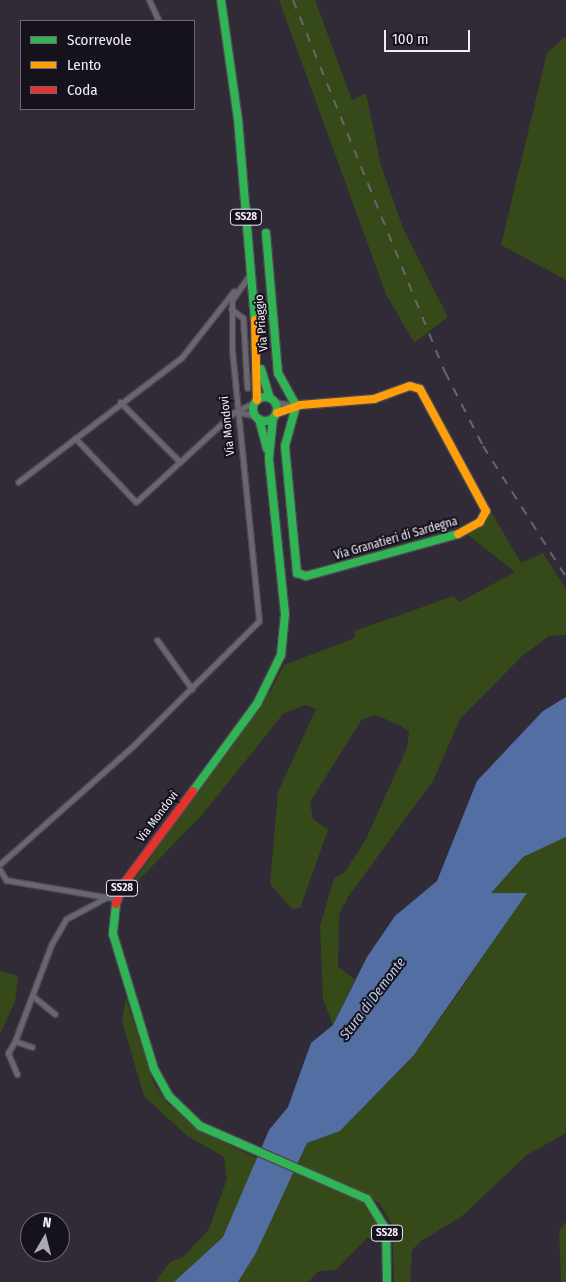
<!DOCTYPE html>
<meta charset="utf-8">
<style>
body{margin:0}
#map{position:relative;width:566px;height:1282px;overflow:hidden;background:#302b36;font-family:"Fira Sans Condensed",sans-serif}
div>[style]{position:absolute}
.green>*{inset:0;background:#364918}
.water>*{inset:0;background:#526ea3}
.roads{filter:drop-shadow(1px 0 #4c4851) drop-shadow(-1px 0 #4c4851) drop-shadow(0 1px #4c4851) drop-shadow(0 -1px #4c4851)}
.street>*{height:5px;margin:-2.5px;padding:0 2.5px;transform-origin:2.5px;border-radius:2.5px;background:#6a666f}
.fast>*{height:8px;margin:-4px;padding:0 4px;transform-origin:4px;border-radius:4px;background:#30b455}
.fast>.ring{margin:-4px;padding:0;box-sizing:content-box;background:none;border:8px solid #30b455;border-radius:50%}
.slow>*{height:8px;margin:-4px;padding:0 4px;transform-origin:4px;border-radius:4px;background:#ff9f0a}
.jam>*{height:8px;margin:-4px;padding:0 4px;transform-origin:4px;border-radius:4px;background:#e5322d}
.rail>*{height:2px;margin-top:-1px;transform-origin:0;background:repeating-linear-gradient(90deg,#68656d 0 9px,transparent 0 18px)}
span{translate:-50% -50%;white-space:nowrap;text-align:center;line-height:1.15;-webkit-text-stroke:4px #16121b;paint-order:stroke}
.shield-label span{padding:1px 4px;background:#16121b;border:1px solid;border-radius:4px;-webkit-text-stroke-width:0}
.shield-label{font-size:11px;color:#f1ecf9;font-weight:700}
.street-label{font-size:12px;color:#f1ecf9}
.water-label{font-size:14px;color:#bbceef;font-style:italic}
.legend{position:absolute;left:20px;top:20px;width:175px;height:90px;box-sizing:border-box;background:#16121b;border:1px solid #6e6974;margin:0;padding:6px 9px;list-style:none;font-size:15px;color:#f1ecf9}
.legend li{display:flex;align-items:center;gap:10px;height:25px}
.legend b{width:25px;border:1px solid #6e6974}
.north{position:absolute;left:20px;top:1212px;width:50px;height:50px;box-sizing:border-box;background:#16121b;border:1px solid #6e6974;border-radius:50%;rotate:8deg;font-size:14px;font-weight:700;line-height:20px;text-align:center;color:#f1ecf9}
.north::after{content:'';display:block;margin:auto;width:18px;height:22px;background:#ada8b5;clip-path:polygon(50% 0,100% 100%,50% 72%,0 100%)}
.scale{position:absolute;left:384px;top:30px;width:86px;height:22px;box-sizing:border-box;border:2px solid #f1ecf9;border-top:0;padding-left:6px;font-size:15px;line-height:18px;white-space:nowrap;color:#f1ecf9;-webkit-text-stroke:4px #16121b;paint-order:stroke}
</style>
<div id="map">
<div class="green">
<i style="clip-path:polygon(279px 0,315px 0,352px 100px,366px 93px,381px 165px,403px 228px,448px 317px,414px 343px,386px 294px)"></i>
<i style="clip-path:polygon(566px 36px,566px 280px,501px 245px,547px 53px)"></i>
<i style="clip-path:polygon(487px 505px,521px 563px,543px 553px,566px 589px,566px 635px,549px 636px,521px 657px,460px 719px,433px 781px,348px 897px,339px 915px,338px 967px,355px 979px,333px 1025px,323px 999px,320px 926px,334px 879px,345px 872px,366px 839px,407px 748px,409px 732px,399px 725px,376px 715px,362px 719px,310px 802px,313px 819px,328px 830px,300px 908px,292px 909px,270px 884px,278px 792px,316px 709px,305px 705px,283px 714px,202px 815px,123px 896px,271px 690px,284px 665px,355px 638px,354px 631px,454px 596px,460px 602px,515px 572px,468px 535px,483px 523px)"></i>
<i style="clip-path:polygon(566px 837px,566px 1133px,527px 1155px,461px 1217px,421px 1241px,412px 1250px,410px 1282px,394px 1282px,392px 1224px,379px 1203px,297px 1162px,307px 1143px,340px 1131px,414px 1055px,454px 999px,526px 894px,490px 893px,508px 871px,523px 857px)"></i>
<i style="clip-path:polygon(0 971px,18px 976px,15px 1002px,0 1034px)"></i>
<i style="clip-path:polygon(126px 998px,154px 1084px,168px 1104px,209px 1135px,258px 1159px,223px 1237px,174px 1282px,155px 1282px,170px 1262px,183px 1257px,209px 1229px,227px 1179px,224px 1157px,186px 1135px,144px 1096px,122px 1021px)"></i>
<i style="clip-path:polygon(293px 1170px,367px 1204px,381px 1223px,383px 1239px,367px 1238px,336px 1270px,319px 1271px,308px 1282px,238px 1282px,256px 1253px)"></i>
<i style="clip-path:polygon(566px 1221px,566px 1282px,561px 1282px,559px 1231px)"></i>
</div>
<div class="water">
<i style="clip-path:polygon(566px 697px,566px 837px,523px 857px,491px 893px,527px 893px,414px 1055px,340px 1131px,307px 1143px,256px 1253px,238px 1282px,174px 1282px,223px 1237px,269px 1130px,288px 1107px,311px 1043px,333px 1025px,367px 957px,395px 916px,437px 881px,477px 781px,543px 711px)"></i>
</div>
<div class="roads">
<div class="street">
<i style="left:149px;top:0;width:23px;rotate:65deg"></i>
<i style="left:231px;top:309px;width:15px;rotate:37deg"></i>
<i style="left:243px;top:318px;width:70px;rotate:86.7deg"></i>
<i style="left:120px;top:402px;width:85px;rotate:45deg"></i>
<i style="left:275px;top:402px;width:20px;rotate:11deg"></i>
<i style="left:238px;top:412px;width:18px;rotate:13deg"></i>
<i style="left:75px;top:438px;width:88px;rotate:46.4deg"></i>
<i style="left:136px;top:502px;width:132px;rotate:-42.5deg"></i>
<i style="left:233px;top:413px;width:25px;rotate:-27deg"></i>
<i style="left:18px;top:482px;width:206px;rotate:-37.3deg"></i>
<i style="left:182px;top:357px;width:84px;rotate:-51.8deg"></i>
<i style="left:157px;top:640px;width:60px;rotate:54.5deg"></i>
<i style="left:0;top:864px;width:178px;rotate:-41.6deg"></i>
<i style="left:133px;top:746px;width:177px;rotate:-44.8deg"></i>
<i style="left:259px;top:621px;width:273px;rotate:-95.7deg"></i>
<i style="left:232px;top:349px;width:49px;rotate:-90deg"></i>
<i style="left:232px;top:300px;width:33px;rotate:-55deg"></i>
<i style="left:0;top:870px;width:12px;rotate:59deg"></i>
<i style="left:6px;top:880px;width:113px;rotate:9.7deg"></i>
<i style="left:34px;top:997px;width:27px;rotate:39deg"></i>
<i style="left:15px;top:1041px;width:14px;rotate:120deg"></i>
<i style="left:8px;top:1053px;width:23px;rotate:67deg"></i>
<i style="left:32px;top:1047px;width:18px;rotate:-161deg"></i>
<i style="left:15px;top:1041px;width:103px;rotate:-69.4deg"></i>
<i style="left:51px;top:945px;width:30px;rotate:-60deg"></i>
<i style="left:66px;top:919px;width:47px;rotate:-28.2deg"></i>
</div>
<div class="fast">
<i style="left:221px;top:0;width:120px;rotate:81.9deg"></i>
<i style="left:238px;top:119px;width:202px;rotate:85.2deg"></i>
<i style="left:266px;top:233px;width:141px;rotate:85.1deg"></i>
<i style="left:278px;top:373px;width:38px;rotate:61deg"></i>
<i style="left:296px;top:406px;width:41px;rotate:105.4deg"></i>
<i style="left:285px;top:446px;width:128px;rotate:84.6deg"></i>
<i style="left:297px;top:573px;width:9px;rotate:18deg"></i>
<i style="left:306px;top:576px;width:158px;rotate:-15.4deg"></i>
<i style="left:261px;top:369px;width:30px;rotate:73deg"></i>
<i class="ring" style="left:253px;top:397px;width:16px;height:16px"></i>
<i style="left:259px;top:419px;width:31px;rotate:75deg"></i>
<i style="left:193px;top:791px;width:108px;rotate:-53.7deg"></i>
<i style="left:257px;top:704px;width:55px;rotate:-63.9deg"></i>
<i style="left:281px;top:655px;width:41px;rotate:-84.4deg"></i>
<i style="left:285px;top:614px;width:157px;rotate:-95.9deg"></i>
<i style="left:269px;top:458px;width:40px;rotate:-84.3deg"></i>
<i style="left:116px;top:904px;width:30px;rotate:96deg"></i>
<i style="left:113px;top:934px;width:141px;rotate:73.1deg"></i>
<i style="left:154px;top:1069px;width:31px;rotate:61deg"></i>
<i style="left:169px;top:1096px;width:43px;rotate:44.1deg"></i>
<i style="left:200px;top:1126px;width:182px;rotate:23.6deg"></i>
<i style="left:367px;top:1199px;width:36px;rotate:58deg"></i>
<i style="left:386px;top:1229px;width:53px;rotate:88.9deg"></i>
</div>
<div class="slow">
<i style="left:255px;top:320px;width:80px;rotate:88.6deg"></i>
<i style="left:277px;top:413px;width:24px;rotate:-19deg"></i>
<i style="left:300px;top:405px;width:74px;rotate:-4.6deg"></i>
<i style="left:374px;top:399px;width:38px;rotate:-20deg"></i>
<i style="left:410px;top:386px;width:10px;rotate:17deg"></i>
<i style="left:420px;top:389px;width:139px;rotate:61.6deg"></i>
<i style="left:486px;top:511px;width:13px;rotate:119deg"></i>
<i style="left:480px;top:522px;width:25px;rotate:151deg"></i>
</div>
<div class="jam">
<i style="left:116px;top:904px;width:20px;rotate:-70deg"></i>
<i style="left:123px;top:885px;width:117px;rotate:-53.3deg"></i>
</div>
</div>
<div class="rail">
<i style="left:293px;top:0;width:402px;rotate:67.8deg"></i>
<i style="left:445px;top:372px;width:83px;rotate:62.8deg"></i>
<i style="left:483px;top:446px;width:155px;rotate:57.6deg"></i>
</div>
<div class="shield-label">
<span style="left:246px;top:217px">SS28</span>
<span style="left:122px;top:888px">SS28</span>
<span style="left:387px;top:1233px">SS28</span>
</div>
<div class="street-label">
<span style="left:262px;top:323px;rotate:-95deg">Via Priaggio</span>
<span style="left:228px;top:426px;rotate:-96deg">Via Mondovì</span>
<span style="left:396px;top:539px;rotate:-16deg">Via Granatieri di Sardegna</span>
<span style="left:158px;top:817px;rotate:-53deg">Via Mondovì</span>
</div>
<div class="water-label">
<span style="left:373px;top:999px;rotate:-53deg">Stura di Demonte</span>
</div>
<ul class="legend">
<li><b style="height:6px;background:#30b455"></b>Scorrevole</li>
<li><b style="height:6px;background:#ff9f0a"></b>Lento</li>
<li><b style="height:6px;background:#e5322d"></b>Coda</li>
</ul>
<div class="north">N</div>
<div class="scale">100 m</div>
</div>
